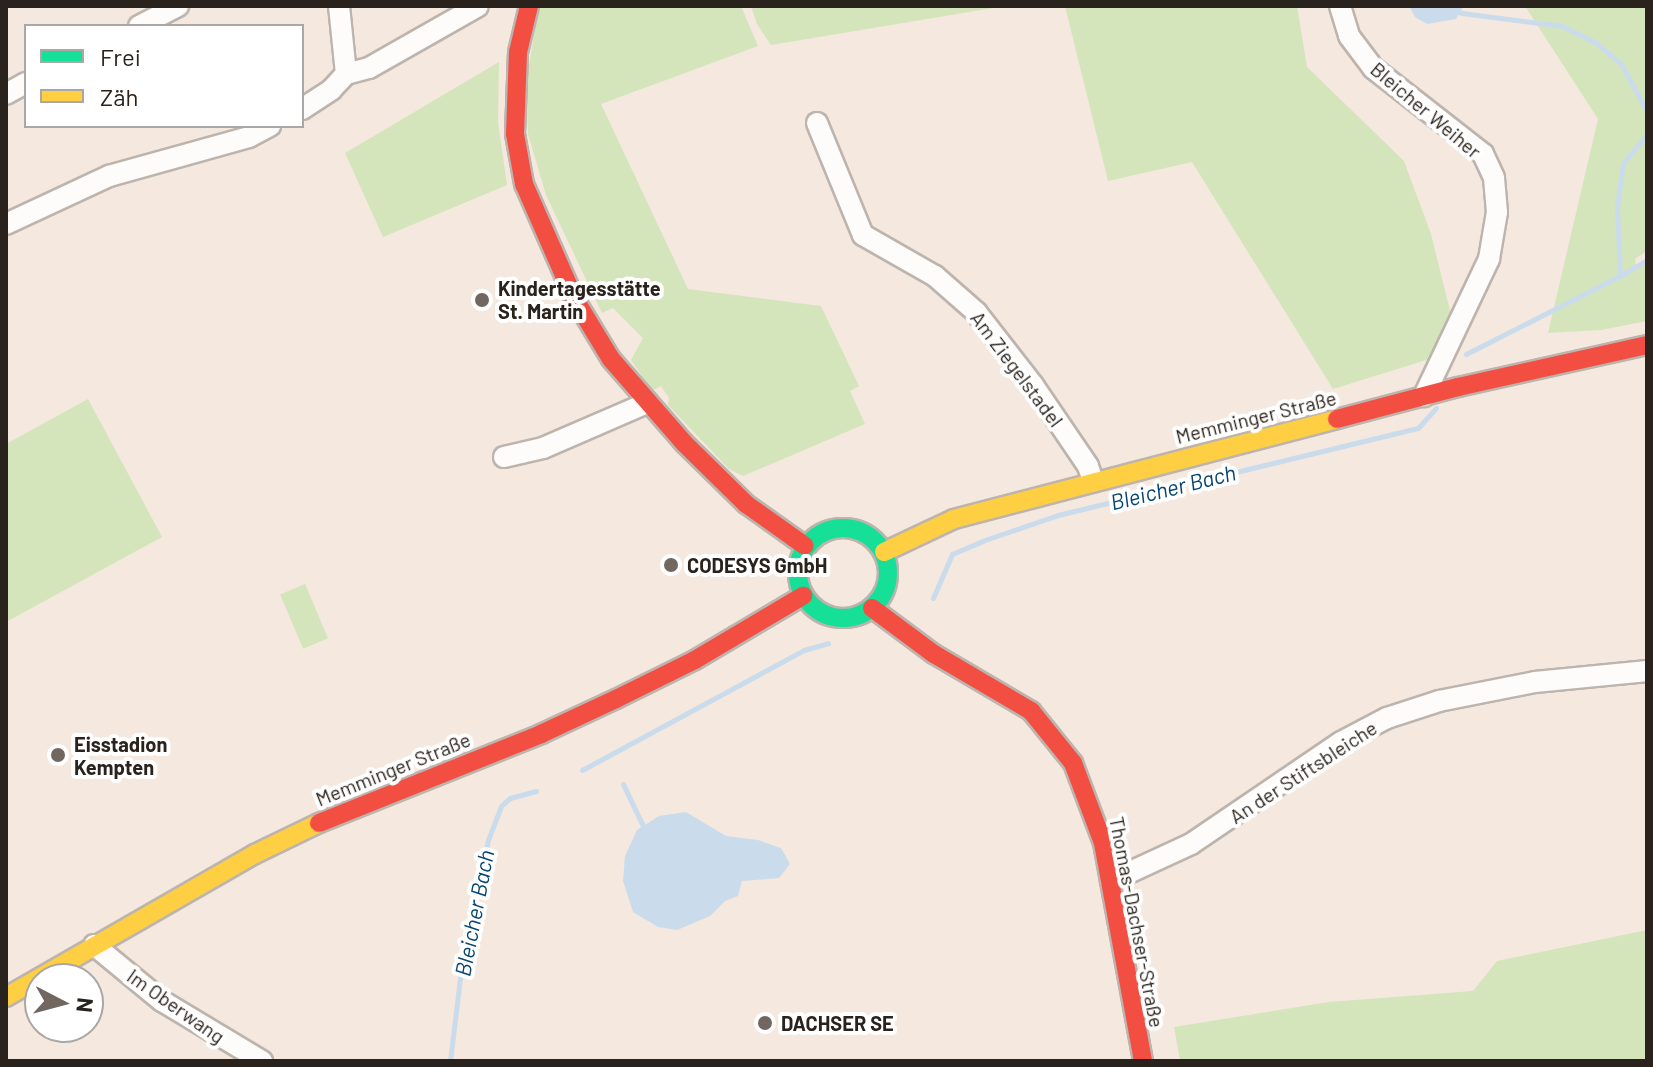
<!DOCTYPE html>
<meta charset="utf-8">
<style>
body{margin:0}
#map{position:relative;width:1653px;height:1067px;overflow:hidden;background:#f4e8df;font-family:Barlow,sans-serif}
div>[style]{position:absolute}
.green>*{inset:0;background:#d4e5bc;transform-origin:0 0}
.water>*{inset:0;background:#cadbec}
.stream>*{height:5px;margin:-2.5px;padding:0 2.5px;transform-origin:2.5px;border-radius:2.5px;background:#cadbec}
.roads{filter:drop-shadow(2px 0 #bdb4ad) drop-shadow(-2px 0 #bdb4ad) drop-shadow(0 2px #bdb4ad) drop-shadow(0 -2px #bdb4ad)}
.street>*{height:20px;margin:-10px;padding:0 10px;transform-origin:10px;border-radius:10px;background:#fdfcfa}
.fast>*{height:18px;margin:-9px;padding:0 9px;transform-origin:9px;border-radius:9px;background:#16e098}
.fast>.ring{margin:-9px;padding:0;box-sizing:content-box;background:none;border:18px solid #16e098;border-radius:50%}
.slow>*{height:18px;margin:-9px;padding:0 9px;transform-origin:9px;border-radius:9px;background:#ffcf43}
.jam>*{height:18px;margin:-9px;padding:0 9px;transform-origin:9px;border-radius:9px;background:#f24e42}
.dots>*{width:22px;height:22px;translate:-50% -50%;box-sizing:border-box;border:4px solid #fff;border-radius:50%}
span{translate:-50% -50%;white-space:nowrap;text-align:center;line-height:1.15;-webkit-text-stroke:8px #fff;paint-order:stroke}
.street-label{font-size:20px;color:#2a221c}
.poi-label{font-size:20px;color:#2a221c;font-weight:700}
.left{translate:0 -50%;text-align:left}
.water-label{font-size:22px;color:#064571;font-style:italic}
.frame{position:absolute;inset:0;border:8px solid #2a221c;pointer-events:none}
.legend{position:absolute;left:24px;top:24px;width:280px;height:104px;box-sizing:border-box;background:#fff;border:2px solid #aaa7a4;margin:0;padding:10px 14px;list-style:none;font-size:24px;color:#2a221c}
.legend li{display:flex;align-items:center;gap:16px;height:40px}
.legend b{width:40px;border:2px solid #aaa7a4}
.north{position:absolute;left:24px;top:963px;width:80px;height:80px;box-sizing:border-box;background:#fff;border:2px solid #aaa7a4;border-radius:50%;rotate:96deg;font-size:22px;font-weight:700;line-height:32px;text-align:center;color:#2a221c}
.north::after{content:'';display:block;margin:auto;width:28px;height:36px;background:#716760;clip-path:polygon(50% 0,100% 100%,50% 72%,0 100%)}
</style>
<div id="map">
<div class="green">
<i style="clip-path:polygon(539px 6px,741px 6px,758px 46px,601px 104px,688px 289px,821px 306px,859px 386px,850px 391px,865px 424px,743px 476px,729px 469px,668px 405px,669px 398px,661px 386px,652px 391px,631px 360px,643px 338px,613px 308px,602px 313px,546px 195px,528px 134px,526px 83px)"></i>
<i style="clip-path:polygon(751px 6px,1005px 6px,771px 45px,757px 24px)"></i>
<i style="clip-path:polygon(1065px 6px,1297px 6px,1307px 67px,1404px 161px,1431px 234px,1452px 319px,1436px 357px,1333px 389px,1192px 162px,1108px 181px)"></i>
<i style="clip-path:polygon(1525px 6px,1647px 6px,1647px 251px,1635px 259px,1636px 266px,1647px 260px,1647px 321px,1601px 330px,1548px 333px,1598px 119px)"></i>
<i style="clip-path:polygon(499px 62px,498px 122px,507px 185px,383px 237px,345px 153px)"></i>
<i style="clip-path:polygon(88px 399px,162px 537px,6px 622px,6px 444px)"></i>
<i style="left:305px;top:584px;width:59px;height:27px;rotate:67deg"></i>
<i style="clip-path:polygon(1647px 930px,1647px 1061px,1180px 1061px,1174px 1027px,1329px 1002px,1473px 991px,1497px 961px)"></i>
</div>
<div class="water">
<i style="clip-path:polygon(1409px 6px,1458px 6px,1463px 7px,1456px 19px,1427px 24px,1415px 17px)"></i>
<i style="clip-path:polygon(686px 812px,726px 836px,758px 840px,781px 848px,790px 864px,779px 878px,742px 881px,738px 896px,725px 901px,710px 916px,677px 930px,658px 927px,633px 912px,623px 881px,625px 856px,637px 830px,659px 816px)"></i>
</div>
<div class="stream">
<i style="left:1446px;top:6px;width:17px;rotate:24deg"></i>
<i style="left:1462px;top:13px;width:101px;rotate:7.4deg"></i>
<i style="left:1562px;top:26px;width:37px;rotate:26deg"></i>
<i style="left:1595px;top:42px;width:34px;rotate:40deg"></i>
<i style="left:1621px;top:64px;width:54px;rotate:61deg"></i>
<i style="left:1620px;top:276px;width:31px;rotate:-31deg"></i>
<i style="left:1466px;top:354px;width:173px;rotate:-26.9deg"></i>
<i style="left:1620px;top:276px;width:69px;rotate:-92.5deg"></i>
<i style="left:1617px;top:207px;width:44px;rotate:-82.2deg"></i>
<i style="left:1623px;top:163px;width:38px;rotate:-50deg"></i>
<i style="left:933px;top:598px;width:48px;rotate:-66.6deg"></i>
<i style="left:952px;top:554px;width:33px;rotate:-23deg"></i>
<i style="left:982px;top:541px;width:80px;rotate:-18.9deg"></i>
<i style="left:1058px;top:515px;width:370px;rotate:-13.6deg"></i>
<i style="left:1418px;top:428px;width:27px;rotate:-48deg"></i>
<i style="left:582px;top:770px;width:252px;rotate:-28.4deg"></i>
<i style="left:804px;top:650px;width:25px;rotate:-16deg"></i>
<i style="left:623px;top:784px;width:47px;rotate:64.5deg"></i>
<i style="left:450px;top:1061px;width:117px;rotate:-83.1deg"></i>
<i style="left:464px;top:945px;width:108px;rotate:-77.1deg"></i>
<i style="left:488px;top:840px;width:36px;rotate:-69deg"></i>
<i style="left:501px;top:806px;width:12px;rotate:-42deg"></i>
<i style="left:510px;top:798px;width:27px;rotate:-15deg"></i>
</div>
<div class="roads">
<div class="street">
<i style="left:339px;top:6px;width:68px;rotate:84.1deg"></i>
<i style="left:1340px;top:6px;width:31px;rotate:73deg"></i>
<i style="left:1349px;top:36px;width:40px;rotate:53deg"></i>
<i style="left:1373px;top:68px;width:140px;rotate:38deg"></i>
<i style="left:1483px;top:154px;width:26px;rotate:65deg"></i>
<i style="left:1494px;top:178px;width:34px;rotate:85deg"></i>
<i style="left:1497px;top:212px;width:48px;rotate:99.7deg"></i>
<i style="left:1489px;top:259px;width:152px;rotate:115.4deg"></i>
<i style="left:139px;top:26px;width:44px;rotate:-27.1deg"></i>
<i style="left:6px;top:94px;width:23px;rotate:-29deg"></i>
<i style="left:302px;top:109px;width:35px;rotate:-33deg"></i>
<i style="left:331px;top:90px;width:22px;rotate:-47deg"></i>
<i style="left:346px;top:74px;width:24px;rotate:-15deg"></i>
<i style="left:369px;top:68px;width:125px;rotate:-29.6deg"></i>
<i style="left:817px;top:123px;width:121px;rotate:67.7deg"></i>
<i style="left:863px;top:235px;width:83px;rotate:29.7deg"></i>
<i style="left:935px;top:276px;width:55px;rotate:41.3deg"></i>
<i style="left:976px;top:312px;width:93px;rotate:52deg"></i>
<i style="left:1033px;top:385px;width:98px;rotate:55.8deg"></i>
<i style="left:1088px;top:466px;width:16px;rotate:72deg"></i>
<i style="left:6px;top:224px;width:114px;rotate:-25deg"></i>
<i style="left:109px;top:176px;width:145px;rotate:-15.6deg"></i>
<i style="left:249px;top:137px;width:24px;rotate:-28deg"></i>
<i style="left:504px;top:457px;width:40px;rotate:-13deg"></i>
<i style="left:543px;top:448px;width:113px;rotate:-23.4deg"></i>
<i style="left:1111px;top:881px;width:88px;rotate:-24.8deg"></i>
<i style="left:1191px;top:844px;width:181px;rotate:-34.2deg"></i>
<i style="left:1341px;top:742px;width:52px;rotate:-27.6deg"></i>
<i style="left:1387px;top:718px;width:55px;rotate:-18.1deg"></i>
<i style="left:1439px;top:701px;width:98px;rotate:-11.2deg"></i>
<i style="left:1535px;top:682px;width:113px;rotate:-5.6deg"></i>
<i style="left:94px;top:945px;width:88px;rotate:39.5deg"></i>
<i style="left:162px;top:1001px;width:117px;rotate:31deg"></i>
</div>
<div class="fast">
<i class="ring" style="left:798px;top:528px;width:72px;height:72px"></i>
</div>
<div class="slow">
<i style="left:884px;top:552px;width:77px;rotate:-25.2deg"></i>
<i style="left:954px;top:519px;width:396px;rotate:-14.6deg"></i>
<i style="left:6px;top:997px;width:287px;rotate:-29.9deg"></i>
<i style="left:255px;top:854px;width:71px;rotate:-25.8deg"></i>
</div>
<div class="jam">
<i style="left:529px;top:6px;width:47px;rotate:103.4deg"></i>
<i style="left:518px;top:52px;width:82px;rotate:92.1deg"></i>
<i style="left:515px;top:134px;width:51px;rotate:79.8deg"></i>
<i style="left:524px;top:184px;width:124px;rotate:66.3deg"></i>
<i style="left:574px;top:298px;width:71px;rotate:58.8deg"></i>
<i style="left:611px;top:359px;width:111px;rotate:49deg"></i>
<i style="left:684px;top:443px;width:87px;rotate:44.5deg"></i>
<i style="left:746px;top:504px;width:72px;rotate:35.4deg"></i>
<i style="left:1337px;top:419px;width:125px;rotate:-14.8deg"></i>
<i style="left:1458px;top:387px;width:194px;rotate:-12.5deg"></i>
<i style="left:872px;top:608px;width:77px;rotate:36.6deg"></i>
<i style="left:934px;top:654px;width:113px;rotate:30.4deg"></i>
<i style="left:1031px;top:711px;width:67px;rotate:51.1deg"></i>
<i style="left:1073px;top:763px;width:85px;rotate:69.4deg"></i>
<i style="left:1103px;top:843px;width:222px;rotate:79.6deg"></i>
<i style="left:319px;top:823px;width:239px;rotate:-21.8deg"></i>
<i style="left:541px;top:734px;width:83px;rotate:-25deg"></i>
<i style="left:616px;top:699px;width:88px;rotate:-26.3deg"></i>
<i style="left:695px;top:660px;width:126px;rotate:-30.7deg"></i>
</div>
</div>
<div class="dots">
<i style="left:482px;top:300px;background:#716760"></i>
<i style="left:671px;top:565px;background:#716760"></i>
<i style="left:58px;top:755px;background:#716760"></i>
<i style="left:765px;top:1023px;background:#716760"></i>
</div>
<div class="street-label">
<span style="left:1426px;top:110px;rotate:40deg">Bleicher Weiher</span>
<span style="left:1017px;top:369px;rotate:53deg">Am Ziegelstadel</span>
<span style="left:1256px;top:417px;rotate:-14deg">Memminger Straße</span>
<span style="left:393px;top:769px;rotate:-22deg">Memminger Straße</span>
<span style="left:1303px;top:772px;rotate:-33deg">An der Stiftsbleiche</span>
<span style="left:1137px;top:922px;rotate:79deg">Thomas-Dachser-Straße</span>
<span style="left:176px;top:1006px;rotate:35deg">Im Oberwang</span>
</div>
<div class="poi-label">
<span class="left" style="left:498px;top:300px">Kindertagesstätte<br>St. Martin</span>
<span class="left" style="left:687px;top:565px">CODESYS GmbH</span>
<span class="left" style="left:74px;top:756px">Eisstadion<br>Kempten</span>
<span class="left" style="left:781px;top:1023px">DACHSER SE</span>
</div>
<div class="water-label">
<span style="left:1173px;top:487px;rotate:-14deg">Bleicher Bach</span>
<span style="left:474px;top:913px;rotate:-79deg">Bleicher Bach</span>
</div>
<div class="frame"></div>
<ul class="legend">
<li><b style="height:10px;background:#16e098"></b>Frei</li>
<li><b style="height:10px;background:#ffcf43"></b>Zäh</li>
</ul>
<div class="north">N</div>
</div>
